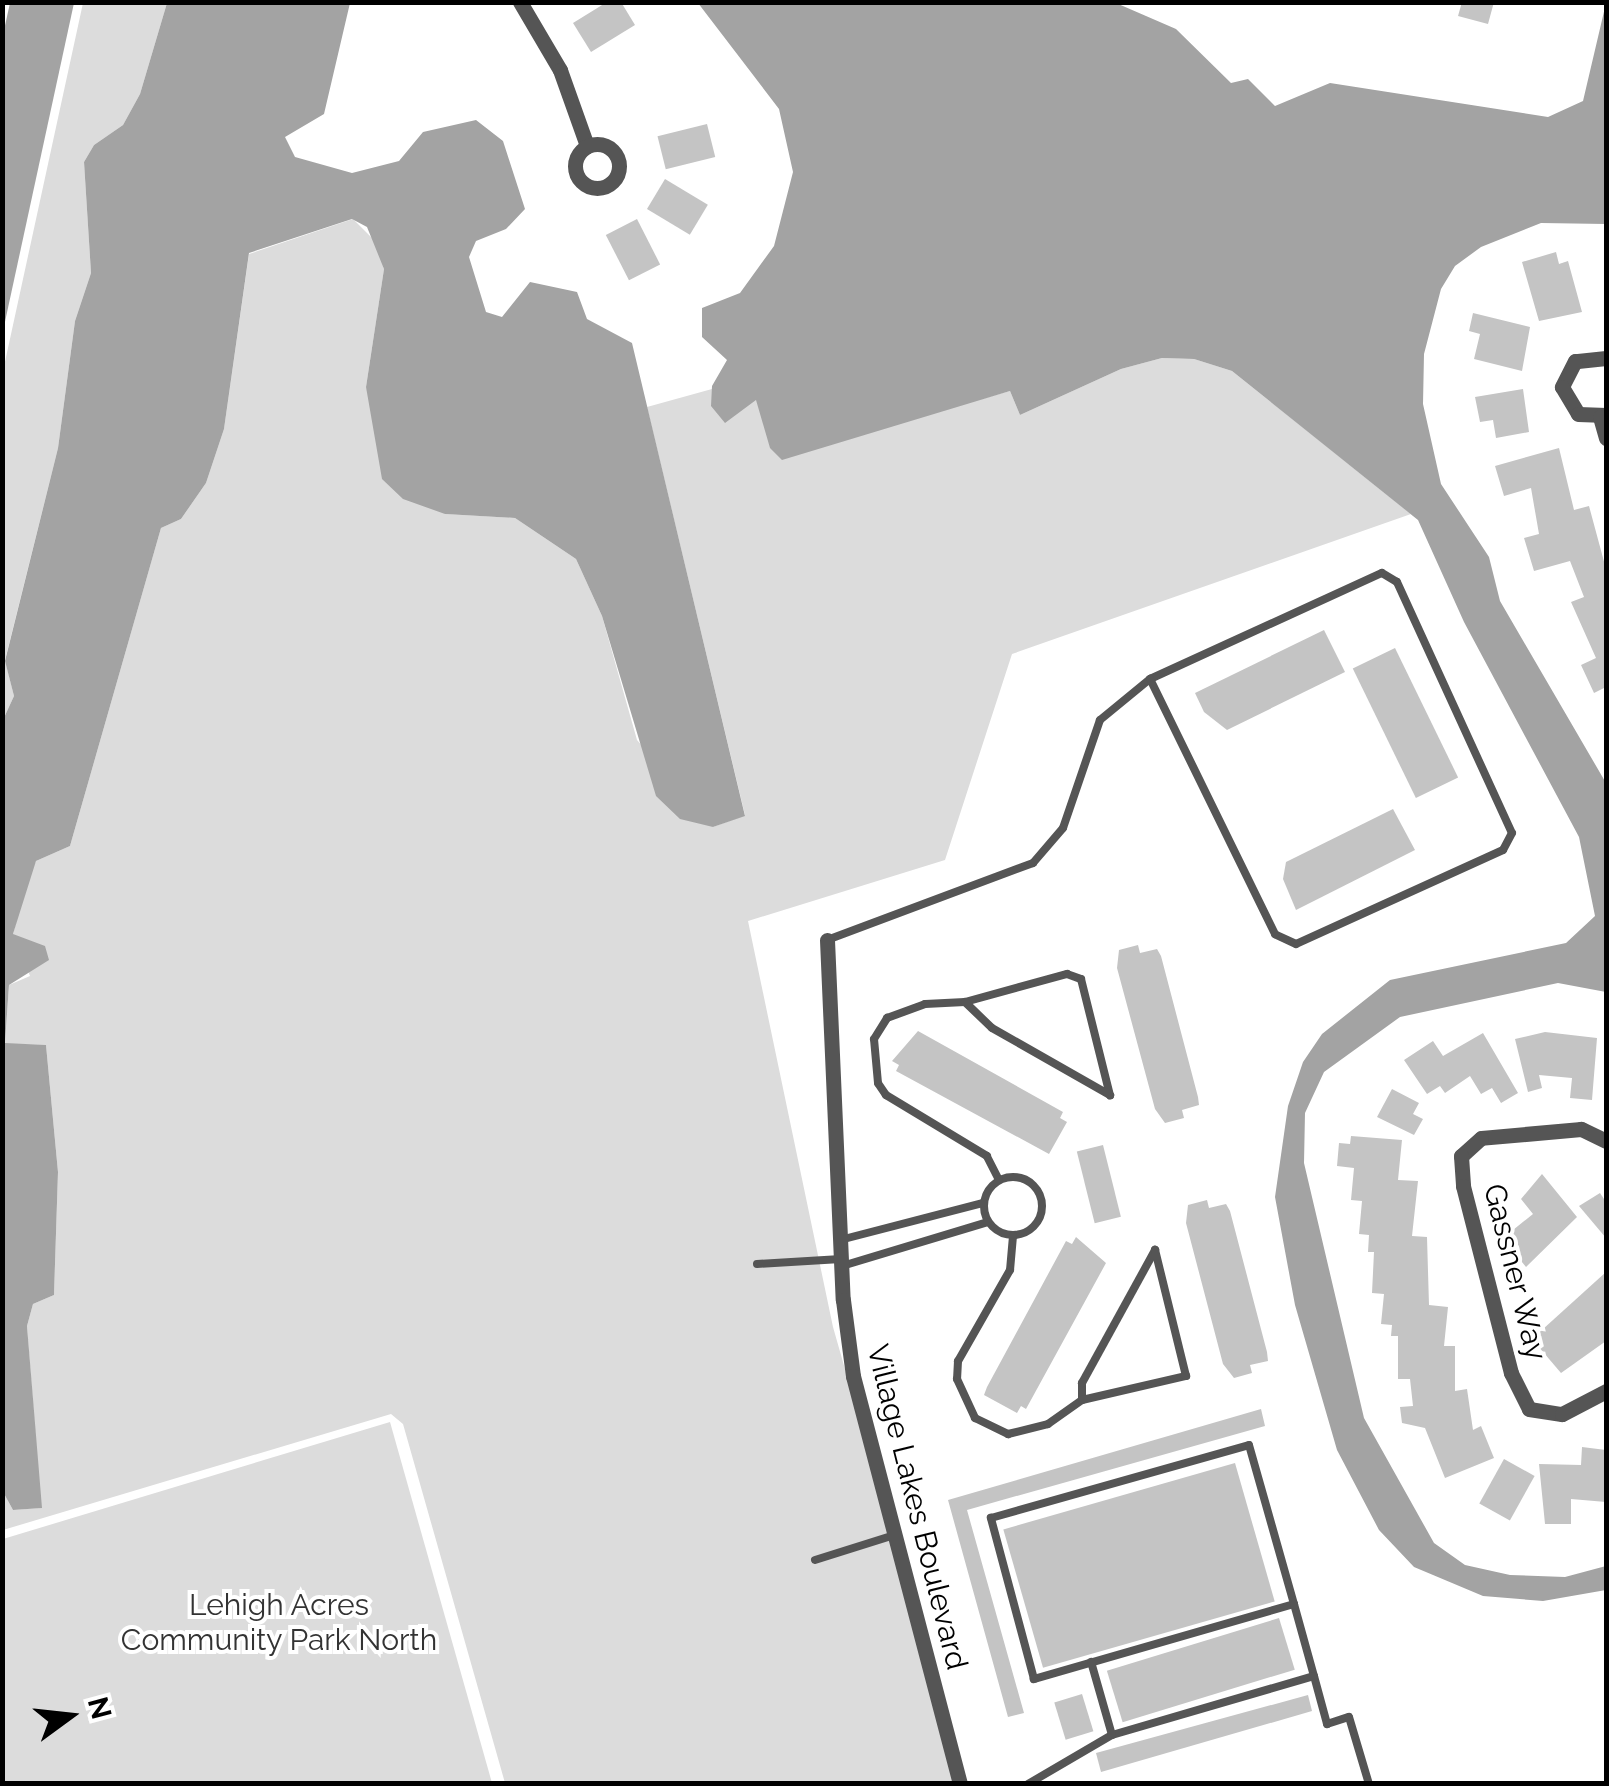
<!DOCTYPE html>
<style>
body{margin:0}
#map{position:relative;width:1609px;height:1786px;overflow:hidden;background:#fff;font-family:Raleway,sans-serif}
div>[style]{position:absolute}
.green>*{inset:0;background:#dcdcdc}
.water>*{inset:0;background:#a3a3a3}
.building>*{inset:0;background:#c4c4c4;transform-origin:0 0}
.service>*{height:8px;margin:-4px;padding:0 4px;transform-origin:4px;border-radius:4px;background:#555}
.service>.ring{margin:-4px;padding:0;box-sizing:content-box;background:none;border:8px solid #555;border-radius:50%}
.minor>*{height:15px;margin:-7.5px;padding:0 7.5px;transform-origin:7.5px;border-radius:7.5px;background:#555}
.minor>.ring{margin:-7.5px;padding:0;box-sizing:content-box;background:none;border:15px solid #555;border-radius:50%}
span{translate:-50% -50%;white-space:nowrap;text-align:center;line-height:1.15;-webkit-text-stroke:8px #fff;paint-order:stroke}
.street-label{font-size:30px;color:#000}
.park-label{font-size:30px;color:#333}
.frame{position:absolute;inset:0;border:5px solid #000;pointer-events:none}
.north{position:absolute;left:20px;top:1666px;width:100px;height:100px;-webkit-text-stroke:8px #fff;paint-order:stroke;rotate:75deg;font-size:28px;font-weight:700;line-height:40px;text-align:center;color:#000}
.north::after{content:'';display:block;margin:auto;width:35px;height:45px;background:#000;clip-path:polygon(50% 0,100% 100%,50% 72%,0 100%)}
</style>
<div id="map">
<div class="green">
<i style="clip-path:polygon(83px 3px,167px 3px,140px 94px,123px 125px,94px 145px,84px 162px,91px 273px,75px 321px,58px 448px,5px 660px,14px 696px,2px 722px,3px 371px)"></i>
<i style="clip-path:polygon(353px 219px,376px 242px,384px 269px,366px 387px,445px 514px,515px 518px,576px 559px,602px 616px,637px 740px,713px 827px,745px 815px,647px 407px,712px 389px,712px 406px,756px 400px,978px 400px,1010px 391px,1020px 415px,1121px 369px,1162px 358px,1194px 359px,1232px 371px,1411px 514px,1012px 654px,945px 860px,748px 921px,833px 1327px,963px 1783px,505px 1783px,403px 1424px,391px 1414px,3px 1530px,2px 1490px,13px 1510px,41px 1508px,27px 1326px,33px 1304px,54px 1295px,58px 1172px,46px 1045px,5px 1044px,9px 985px,30px 976px,13px 934px,27px 881px,36px 861px,70px 846px,161px 528px,181px 519px,206px 483px,224px 429px,249px 254px)"></i>
<i style="clip-path:polygon(390px 1422px,492px 1783px,3px 1783px,3px 1539px)"></i>
</div>
<div class="water">
<i style="clip-path:polygon(10px 3px,74px 3px,3px 331px,2px 39px)"></i>
<i style="clip-path:polygon(167px 3px,350px 3px,324px 114px,285px 137px,295px 157px,352px 173px,399px 161px,423px 132px,476px 120px,503px 141px,525px 209px,506px 229px,476px 241px,469px 257px,486px 312px,502px 317px,530px 282px,577px 292px,587px 319px,632px 343px,745px 816px,713px 827px,680px 819px,656px 796px,602px 616px,576px 559px,515px 518px,445px 514px,403px 499px,382px 479px,366px 387px,384px 269px,367px 227px,352px 219px,249px 253px,224px 429px,206px 483px,181px 519px,161px 528px,70px 846px,36px 861px,13px 934px,45px 946px,49px 960px,9px 985px,5px 1043px,46px 1045px,58px 1172px,54px 1295px,33px 1304px,27px 1326px,42px 1508px,13px 1510px,2px 1490px,2px 722px,14px 696px,5px 661px,58px 448px,75px 321px,91px 273px,84px 162px,94px 145px,123px 125px,140px 94px)"></i>
<i style="clip-path:polygon(698px 3px,1116px 3px,1176px 29px,1231px 83px,1248px 79px,1275px 106px,1330px 83px,1548px 117px,1583px 101px,1606px 3px,1606px 224px,1541px 223px,1481px 247px,1455px 266px,1441px 289px,1424px 354px,1423px 404px,1441px 484px,1489px 557px,1500px 601px,1606px 783px,1606px 992px,1558px 983px,1400px 1017px,1324px 1072px,1305px 1113px,1304px 1163px,1364px 1418px,1434px 1543px,1465px 1565px,1510px 1575px,1565px 1577px,1606px 1566px,1606px 1590px,1543px 1601px,1483px 1596px,1414px 1567px,1379px 1530px,1337px 1450px,1295px 1305px,1275px 1197px,1288px 1106px,1303px 1062px,1322px 1034px,1390px 980px,1566px 943px,1595px 916px,1579px 837px,1464px 622px,1418px 520px,1232px 371px,1194px 359px,1162px 358px,1121px 369px,1020px 415px,1010px 391px,782px 460px,770px 448px,756px 400px,725px 423px,711px 406px,712px 386px,727px 360px,702px 337px,702px 308px,740px 293px,774px 246px,793px 172px,779px 109px)"></i>
</div>
<div class="building">
<i style="clip-path:polygon(607px 2px,621px 2px,635px 25px,591px 52px,573px 23px)"></i>
<i style="clip-path:polygon(1462px 2px,1494px 2px,1488px 24px,1458px 16px)"></i>
<i style="left:707px;top:124px;width:34px;height:51px;rotate:76deg"></i>
<i style="left:665px;top:179px;width:50px;height:35px;rotate:31deg"></i>
<i style="left:637px;top:219px;width:51px;height:35px;rotate:63deg"></i>
<i style="clip-path:polygon(1556px 252px,1559px 264px,1568px 261px,1582px 312px,1539px 321px,1522px 262px)"></i>
<i style="clip-path:polygon(1473px 313px,1530px 327px,1522px 371px,1474px 359px,1480px 334px,1469px 331px)"></i>
<i style="clip-path:polygon(1523px 389px,1529px 432px,1496px 438px,1493px 420px,1480px 422px,1475px 397px)"></i>
<i style="clip-path:polygon(1559px 448px,1574px 510px,1589px 506px,1606px 569px,1606px 687px,1594px 693px,1581px 665px,1596px 658px,1571px 602px,1584px 597px,1570px 561px,1534px 571px,1524px 538px,1539px 534px,1531px 488px,1504px 496px,1495px 466px)"></i>
<i style="clip-path:polygon(1324px 630px,1345px 672px,1227px 730px,1204px 712px,1195px 693px)"></i>
<i style="left:1395px;top:648px;width:144px;height:47px;rotate:64deg"></i>
<i style="clip-path:polygon(1393px 809px,1415px 850px,1296px 910px,1283px 879px,1286px 862px)"></i>
<i style="clip-path:polygon(1138px 945px,1140px 953px,1157px 949px,1161px 956px,1198px 1097px,1199px 1105px,1182px 1110px,1184px 1118px,1165px 1123px,1155px 1109px,1117px 968px,1119px 950px)"></i>
<i style="clip-path:polygon(918px 1031px,1063px 1112px,1060px 1118px,1067px 1122px,1049px 1154px,896px 1071px,899px 1065px,892px 1061px)"></i>
<i style="clip-path:polygon(1545px 1032px,1597px 1038px,1592px 1100px,1570px 1098px,1572px 1078px,1539px 1075px,1542px 1088px,1528px 1092px,1515px 1039px)"></i>
<i style="clip-path:polygon(1483px 1033px,1518px 1093px,1501px 1103px,1492px 1088px,1481px 1094px,1470px 1076px,1445px 1093px,1440px 1086px,1427px 1094px,1404px 1060px,1433px 1041px,1443px 1056px)"></i>
<i style="clip-path:polygon(1392px 1089px,1419px 1103px,1413px 1114px,1423px 1119px,1414px 1135px,1377px 1117px)"></i>
<i style="clip-path:polygon(1351px 1136px,1402px 1140px,1398px 1180px,1418px 1181px,1412px 1236px,1427px 1237px,1429px 1305px,1448px 1307px,1444px 1346px,1455px 1346px,1455px 1391px,1467px 1389px,1473px 1430px,1481px 1426px,1494px 1458px,1445px 1478px,1425px 1428px,1402px 1423px,1400px 1407px,1413px 1406px,1410px 1379px,1398px 1379px,1398px 1336px,1391px 1336px,1392px 1325px,1381px 1324px,1384px 1294px,1372px 1293px,1374px 1252px,1368px 1252px,1369px 1235px,1359px 1234px,1362px 1201px,1351px 1200px,1354px 1168px,1337px 1166px,1339px 1143px,1350px 1144px)"></i>
<i style="left:1103px;top:1145px;width:74px;height:27px;rotate:76deg"></i>
<i style="clip-path:polygon(1542px 1174px,1577px 1217px,1526px 1267px,1509px 1246px,1513px 1230px,1533px 1214px,1521px 1199px)"></i>
<i style="clip-path:polygon(1600px 1193px,1606px 1202px,1606px 1238px,1579px 1206px)"></i>
<i style="clip-path:polygon(1207px 1200px,1209px 1208px,1226px 1204px,1230px 1211px,1267px 1352px,1268px 1361px,1250px 1365px,1252px 1373px,1234px 1378px,1223px 1364px,1186px 1223px,1188px 1205px)"></i>
<i style="clip-path:polygon(1076px 1237px,1106px 1263px,1026px 1409px,1021px 1406px,1017px 1413px,984px 1395px,987px 1387px,1066px 1241px,1072px 1244px)"></i>
<i style="clip-path:polygon(1606px 1272px,1606px 1341px,1561px 1373px,1532px 1339px)"></i>
<i style="clip-path:polygon(1261px 1409px,1265px 1426px,967px 1510px,1024px 1713px,1008px 1717px,948px 1500px)"></i>
<i style="clip-path:polygon(1582px 1447px,1606px 1450px,1606px 1502px,1571px 1499px,1571px 1524px,1545px 1524px,1539px 1464px,1581px 1465px)"></i>
<i style="left:1504px;top:1459px;width:35px;height:51px;rotate:29deg"></i>
<i style="left:1235px;top:1463px;width:144px;height:241px;rotate:74deg"></i>
<i style="left:1279px;top:1618px;width:54px;height:180px;rotate:73deg"></i>
<i style="left:1082px;top:1694px;width:39px;height:29px;rotate:73deg"></i>
<i style="clip-path:polygon(1308px 1695px,1312px 1711px,1101px 1772px,1096px 1753px)"></i>
</div>
<div class="service">
<i style="left:827px;top:940px;width:220px;rotate:-20.5deg"></i>
<i style="left:1033px;top:863px;width:46px;rotate:-49.4deg"></i>
<i style="left:1063px;top:828px;width:114px;rotate:-71.1deg"></i>
<i style="left:1100px;top:720px;width:65px;rotate:-39.4deg"></i>
<i style="left:1150px;top:679px;width:255px;rotate:-24.6deg"></i>
<i style="left:1382px;top:573px;width:17px;rotate:31deg"></i>
<i style="left:1397px;top:582px;width:276px;rotate:65.4deg"></i>
<i style="left:1512px;top:833px;width:19px;rotate:118deg"></i>
<i style="left:1503px;top:850px;width:227px;rotate:155.6deg"></i>
<i style="left:1296px;top:944px;width:23px;rotate:-155deg"></i>
<i style="left:1275px;top:934px;width:284px;rotate:-116.1deg"></i>
<i style="left:965px;top:1002px;width:106px;rotate:-15.4deg"></i>
<i style="left:1067px;top:974px;width:15px;rotate:20deg"></i>
<i style="left:1081px;top:979px;width:120px;rotate:76deg"></i>
<i class="ring" style="left:984px;top:1177px;width:50px;height:50px"></i>
<i style="left:999px;top:1180px;width:27px;rotate:-117deg"></i>
<i style="left:987px;top:1156px;width:118px;rotate:-148.9deg"></i>
<i style="left:886px;top:1095px;width:14px;rotate:-124deg"></i>
<i style="left:878px;top:1083px;width:44px;rotate:-95.2deg"></i>
<i style="left:874px;top:1039px;width:25px;rotate:-58deg"></i>
<i style="left:887px;top:1018px;width:40px;rotate:-20.2deg"></i>
<i style="left:925px;top:1004px;width:40px;rotate:-2.9deg"></i>
<i style="left:965px;top:1002px;width:37px;rotate:44deg"></i>
<i style="left:992px;top:1028px;width:136px;rotate:29.6deg"></i>
<i style="left:1013px;top:1236px;width:34px;rotate:95deg"></i>
<i style="left:1010px;top:1270px;width:105px;rotate:119.7deg"></i>
<i style="left:958px;top:1361px;width:18px;rotate:93deg"></i>
<i style="left:957px;top:1379px;width:43px;rotate:65.2deg"></i>
<i style="left:975px;top:1418px;width:37px;rotate:26deg"></i>
<i style="left:1008px;top:1434px;width:41px;rotate:-14deg"></i>
<i style="left:1048px;top:1424px;width:42px;rotate:-35.2deg"></i>
<i style="left:1082px;top:1400px;width:17px;rotate:-90deg"></i>
<i style="left:1082px;top:1383px;width:152px;rotate:-61.2deg"></i>
<i style="left:840px;top:1240px;width:148px;rotate:-14.5deg"></i>
<i style="left:757px;top:1264px;width:84px;rotate:-3.4deg"></i>
<i style="left:842px;top:1266px;width:152px;rotate:-16.8deg"></i>
<i style="left:1082px;top:1400px;width:107px;rotate:-13deg"></i>
<i style="left:1186px;top:1376px;width:130px;rotate:-103.8deg"></i>
<i style="left:815px;top:1560px;width:80px;rotate:-17.5deg"></i>
<i style="left:1294px;top:1604px;width:271px;rotate:163.9deg"></i>
<i style="left:1034px;top:1679px;width:167px;rotate:-105deg"></i>
<i style="left:991px;top:1518px;width:268px;rotate:-15.8deg"></i>
<i style="left:1249px;top:1445px;width:165px;rotate:74.2deg"></i>
<i style="left:1294px;top:1604px;width:75px;rotate:74.5deg"></i>
<i style="left:1314px;top:1676px;width:50px;rotate:74.8deg"></i>
<i style="left:1327px;top:1724px;width:23px;rotate:-18deg"></i>
<i style="left:1349px;top:1717px;width:70px;rotate:73.4deg"></i>
<i style="left:1112px;top:1735px;width:210px;rotate:-16.3deg"></i>
<i style="left:1028px;top:1784px;width:97px;rotate:-30.3deg"></i>
<i style="left:1112px;top:1735px;width:76px;rotate:-106deg"></i>
</div>
<div class="minor">
<i style="left:520px;top:2px;width:79px;rotate:59.5deg"></i>
<i style="left:560px;top:70px;width:81px;rotate:70.4deg"></i>
<i class="ring" style="left:575px;top:144px;width:29px;height:29px"></i>
<i style="left:1606px;top:358px;width:31px;rotate:174deg"></i>
<i style="left:1575px;top:361px;width:29px;rotate:117deg"></i>
<i style="left:1562px;top:387px;width:31px;rotate:59deg"></i>
<i style="left:1578px;top:414px;width:28px;rotate:2deg"></i>
<i style="left:1600px;top:417px;width:22px;rotate:74deg"></i>
<i style="left:827px;top:940px;width:360px;rotate:87.5deg"></i>
<i style="left:843px;top:1300px;width:77px;rotate:82.5deg"></i>
<i style="left:853px;top:1376px;width:422px;rotate:75.3deg"></i>
<i style="left:1606px;top:1141px;width:28px;rotate:-154deg"></i>
<i style="left:1581px;top:1129px;width:100px;rotate:174.9deg"></i>
<i style="left:1481px;top:1138px;width:27px;rotate:138deg"></i>
<i style="left:1461px;top:1156px;width:30px;rotate:86deg"></i>
<i style="left:1463px;top:1186px;width:193px;rotate:75.6deg"></i>
<i style="left:1511px;top:1373px;width:40px;rotate:63.4deg"></i>
<i style="left:1529px;top:1409px;width:33px;rotate:9deg"></i>
<i style="left:1562px;top:1414px;width:50px;rotate:-27.6deg"></i>
</div>
<div class="street-label">
<span style="left:1515px;top:1272px;rotate:76deg">Gassner Way</span>
<span style="left:917px;top:1507px;rotate:76deg">Village Lakes Boulevard</span>
</div>
<div class="park-label">
<span style="left:279px;top:1622px">Lehigh Acres<br>Community Park North</span>
</div>
<div class="frame"></div>
<div class="north">N</div>
</div>
